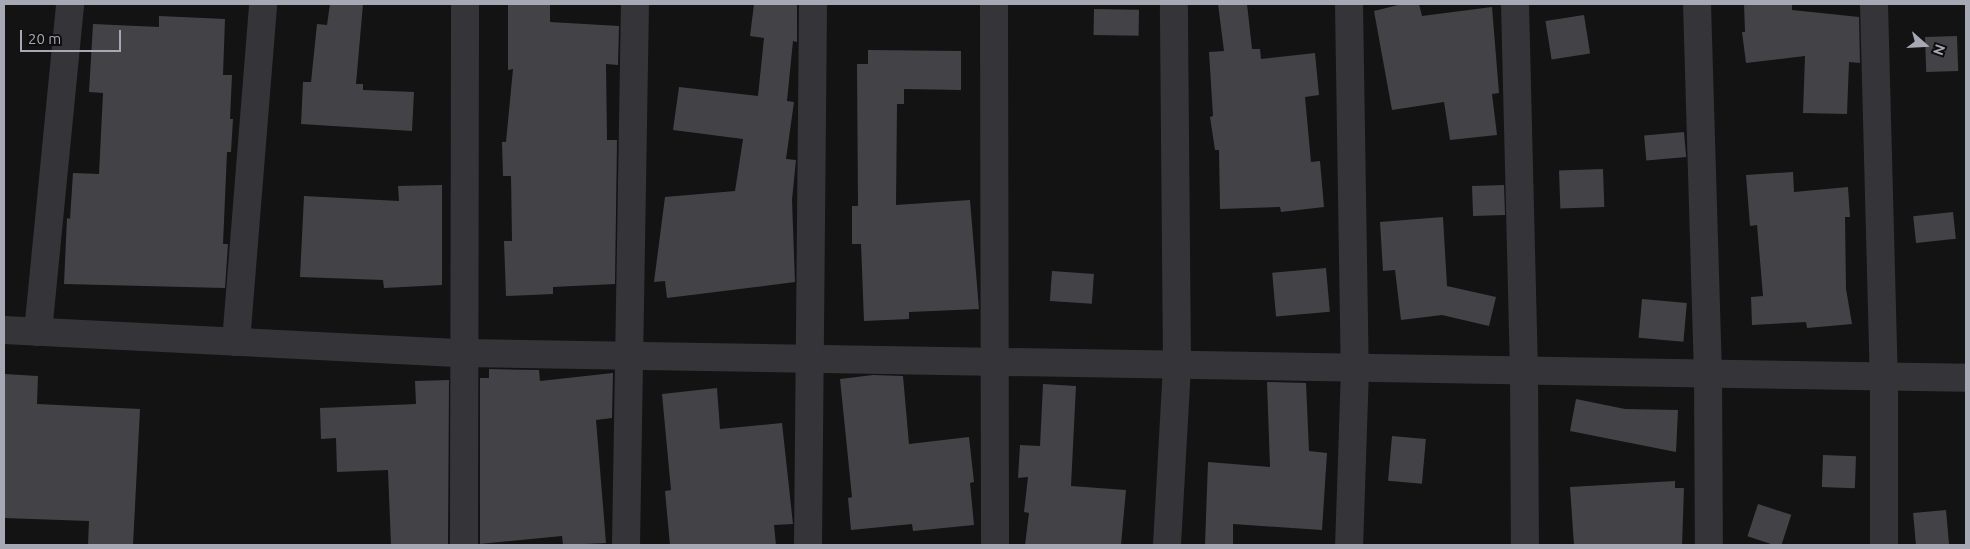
<!DOCTYPE html>
<style>
body{margin:0}
#map{position:relative;width:1970px;height:549px;overflow:hidden;background:#131314;font-family:Ubuntu,sans-serif}
div>[style]{position:absolute}
.building>*{inset:0;background:#434347;transform-origin:0 0}
.minor>*{height:28px;margin:-14px;padding:0 14px;transform-origin:14px;border-radius:14px;background:#353539}
span{translate:-50% -50%;white-space:nowrap;text-align:center;line-height:1.15;-webkit-text-stroke:4.5px #0e0e0f;paint-order:stroke}
.frame{position:absolute;inset:0;border:5px solid #a6a9b3;pointer-events:none}
.north{position:absolute;left:1900px;top:20px;width:50px;height:50px;-webkit-text-stroke:4px #0e0e0f;paint-order:stroke;rotate:109deg;font-size:14px;font-weight:700;line-height:20px;text-align:center;color:#a6a9b3}
.north::after{content:'';display:block;margin:auto;width:18px;height:22px;background:#a6a9b3;clip-path:polygon(50% 0,100% 100%,50% 72%,0 100%)}
.scale{position:absolute;left:20px;top:30px;width:101px;height:22px;box-sizing:border-box;border:2px solid #a6a9b3;border-top:0;padding-left:6px;font-size:15px;line-height:18px;white-space:nowrap;color:#a6a9b3;-webkit-text-stroke:4px #0e0e0f;paint-order:stroke}
</style>
<div id="map">
<div class="building">
<i style="clip-path:polygon(330px 4px,363px 4px,356px 84px,363px 84px,363px 90px,414px 92px,412px 131px,301px 124px,303px 82px,311px 82px,317px 24px,327px 25px)"></i>
<i style="clip-path:polygon(508px 4px,550px 4px,550px 22px,619px 26px,618px 65px,606px 64px,607px 140px,617px 140px,615px 284px,553px 287px,553px 294px,506px 296px,504px 241px,512px 241px,511px 176px,503px 176px,502px 142px,506px 142px,513px 69px,508px 70px)"></i>
<i style="clip-path:polygon(754px 4px,797px 4px,797px 42px,793px 41px,787px 101px,794px 102px,786px 159px,796px 160px,792px 200px,795px 282px,667px 298px,665px 281px,654px 282px,665px 197px,735px 191px,743px 139px,673px 130px,679px 87px,758px 96px,764px 38px,750px 36px)"></i>
<i style="clip-path:polygon(1218px 4px,1247px 4px,1252px 49px,1260px 49px,1261px 59px,1315px 53px,1319px 95px,1305px 97px,1311px 162px,1320px 161px,1324px 207px,1281px 212px,1280px 207px,1220px 209px,1219px 150px,1215px 150px,1210px 117px,1213px 116px,1209px 52px,1224px 51px)"></i>
<i style="clip-path:polygon(1402px 4px,1419px 4px,1422px 16px,1492px 7px,1499px 93px,1492px 94px,1497px 135px,1450px 140px,1444px 102px,1392px 110px,1374px 11px)"></i>
<i style="clip-path:polygon(1744px 4px,1792px 4px,1792px 10px,1859px 17px,1860px 63px,1849px 62px,1847px 114px,1803px 113px,1805px 56px,1746px 63px,1742px 32px,1745px 32px)"></i>
<i style="left:1094px;top:9px;width:45px;height:26px;rotate:1deg"></i>
<i style="left:1584px;top:15px;width:39px;height:39px;rotate:81deg"></i>
<i style="clip-path:polygon(159px 16px,225px 19px,223px 75px,232px 75px,230px 119px,233px 119px,231px 152px,227px 152px,223px 244px,228px 244px,225px 288px,64px 284px,67px 218px,70px 219px,73px 173px,99px 174px,103px 93px,89px 92px,93px 24px,159px 27px)"></i>
<i style="left:1957px;top:36px;width:35px;height:32px;rotate:88deg"></i>
<i style="clip-path:polygon(868px 50px,961px 51px,961px 90px,904px 89px,904px 104px,897px 104px,896px 205px,970px 200px,979px 309px,909px 312px,909px 319px,864px 321px,861px 244px,852px 244px,852px 206px,858px 206px,857px 64px,868px 64px)"></i>
<i style="left:1684px;top:132px;width:25px;height:40px;rotate:85deg"></i>
<i style="left:1603px;top:169px;width:38px;height:44px;rotate:88deg"></i>
<i style="clip-path:polygon(1793px 172px,1794px 192px,1848px 187px,1850px 217px,1845px 217px,1846px 289px,1852px 324px,1807px 328px,1806px 322px,1752px 325px,1751px 297px,1763px 296px,1757px 225px,1750px 226px,1746px 175px)"></i>
<i style="clip-path:polygon(442px 185px,442px 285px,384px 288px,383px 280px,300px 277px,304px 196px,399px 201px,398px 186px)"></i>
<i style="left:1504px;top:185px;width:30px;height:32px;rotate:88deg"></i>
<i style="left:1953px;top:212px;width:27px;height:40px;rotate:84deg"></i>
<i style="clip-path:polygon(1443px 217px,1447px 286px,1496px 297px,1489px 326px,1442px 315px,1401px 320px,1395px 270px,1383px 271px,1380px 222px)"></i>
<i style="left:1326px;top:268px;width:44px;height:54px;rotate:85deg"></i>
<i style="left:1052px;top:271px;width:42px;height:30px;rotate:4deg"></i>
<i style="left:1642px;top:299px;width:45px;height:39px;rotate:5deg"></i>
<i style="clip-path:polygon(489px 369px,539px 370px,540px 381px,613px 373px,612px 418px,596px 420px,606px 543px,563px 545px,562px 536px,480px 544px,480px 378px,489px 378px)"></i>
<i style="clip-path:polygon(4px 374px,38px 376px,37px 404px,140px 409px,133px 545px,88px 545px,89px 521px,4px 518px)"></i>
<i style="clip-path:polygon(873px 375px,903px 376px,909px 444px,969px 437px,974px 482px,970px 483px,974px 525px,913px 531px,912px 524px,851px 530px,848px 498px,852px 497px,840px 379px)"></i>
<i style="clip-path:polygon(449px 380px,448px 545px,391px 545px,388px 470px,337px 472px,336px 438px,321px 439px,320px 408px,416px 404px,415px 381px)"></i>
<i style="clip-path:polygon(1267px 382px,1306px 383px,1309px 451px,1327px 453px,1322px 530px,1233px 524px,1233px 545px,1205px 545px,1208px 462px,1270px 467px)"></i>
<i style="clip-path:polygon(1043px 384px,1076px 386px,1071px 486px,1126px 490px,1121px 545px,1025px 545px,1029px 513px,1024px 512px,1028px 477px,1018px 478px,1020px 445px,1040px 446px)"></i>
<i style="clip-path:polygon(717px 388px,720px 429px,782px 423px,793px 524px,774px 525px,776px 545px,670px 545px,665px 491px,671px 490px,662px 394px)"></i>
<i style="clip-path:polygon(1576px 399px,1625px 409px,1678px 410px,1676px 452px,1570px 431px)"></i>
<i style="left:1392px;top:436px;width:34px;height:45px;rotate:5deg"></i>
<i style="left:1823px;top:455px;width:33px;height:32px;rotate:2deg"></i>
<i style="clip-path:polygon(1675px 481px,1675px 488px,1684px 488px,1682px 545px,1574px 545px,1570px 487px)"></i>
<i style="left:1758px;top:504px;width:35px;height:34px;rotate:18deg"></i>
<i style="left:1946px;top:510px;width:35px;height:33px;rotate:85deg"></i>
</div>
<div class="minor">
<i style="left:994px;top:4px;width:541px;rotate:89.89deg"></i>
<i style="left:1349px;top:4px;width:364px;rotate:89.1deg"></i>
<i style="left:1355px;top:368px;width:177px;rotate:91.9deg"></i>
<i style="left:1515px;top:4px;width:366px;rotate:88.6deg"></i>
<i style="left:1524px;top:370px;width:175px;rotate:89.7deg"></i>
<i style="left:1697px;top:4px;width:370px;rotate:88.3deg"></i>
<i style="left:1708px;top:374px;width:171px;rotate:89.7deg"></i>
<i style="left:1874px;top:4px;width:373px;rotate:88.5deg"></i>
<i style="left:1884px;top:377px;width:168px;rotate:90deg"></i>
<i style="left:4px;top:330px;width:463px;rotate:2.9deg"></i>
<i style="left:466px;top:353px;width:1500px;rotate:0.95deg"></i>
<i style="left:38px;top:332px;width:330px;rotate:-84.4deg"></i>
<i style="left:236px;top:342px;width:339px;rotate:-85.4deg"></i>
<i style="left:464px;top:545px;width:541px;rotate:-89.89deg"></i>
<i style="left:626px;top:545px;width:541px;rotate:-89.05deg"></i>
<i style="left:808px;top:545px;width:541px;rotate:-89.47deg"></i>
<i style="left:1167px;top:545px;width:180px;rotate:-86.8deg"></i>
<i style="left:1177px;top:365px;width:361px;rotate:-90.5deg"></i>
</div>
<div class="frame"></div>
<div class="north">N</div>
<div class="scale">20 m</div>
</div>
